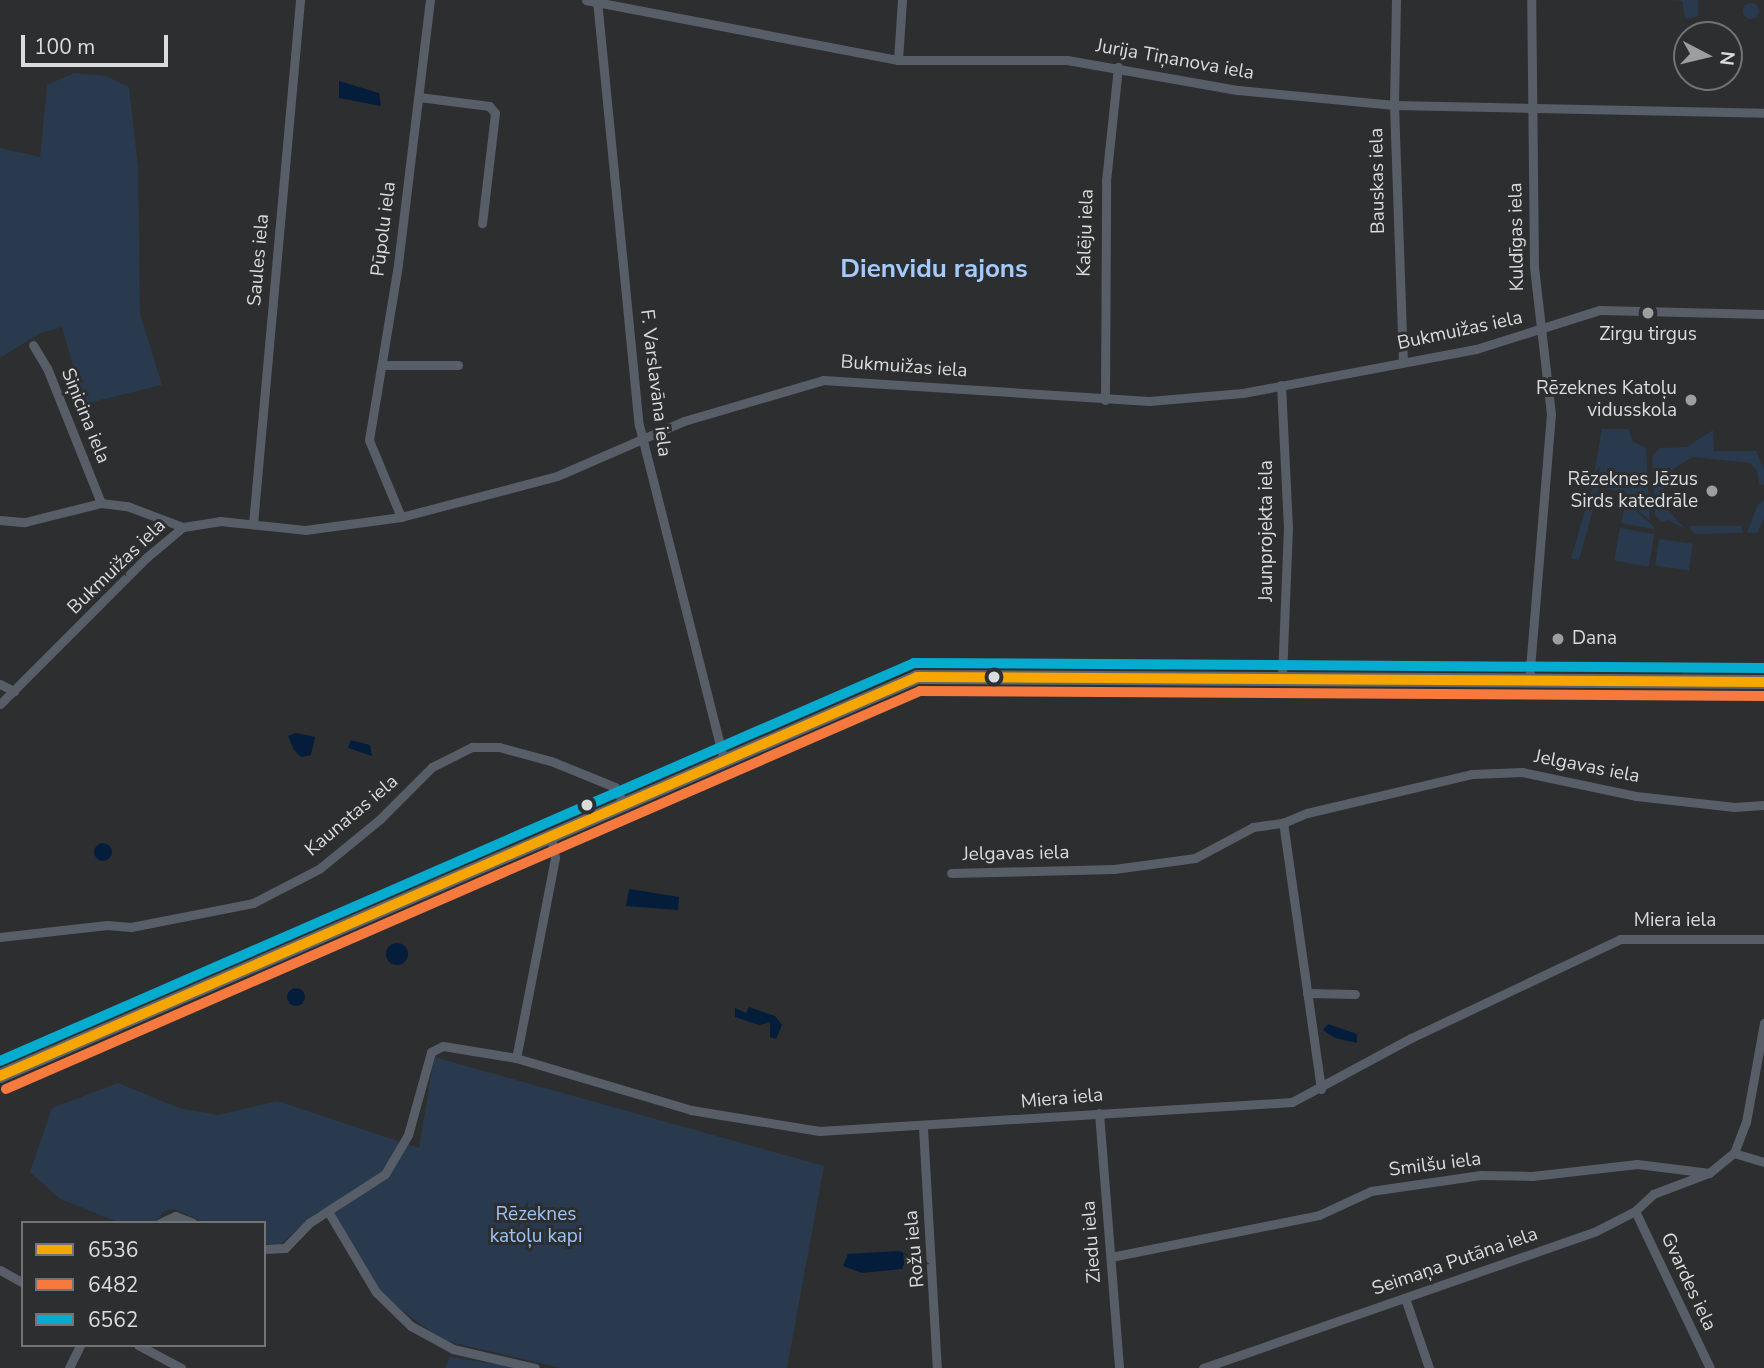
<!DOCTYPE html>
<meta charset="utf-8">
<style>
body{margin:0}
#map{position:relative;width:1764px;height:1368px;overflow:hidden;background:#2d2e2f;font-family:"Nunito Sans",sans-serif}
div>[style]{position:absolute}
.green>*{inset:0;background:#2a3a4e;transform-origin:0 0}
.round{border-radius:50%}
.water>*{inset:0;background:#041d3a}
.minor>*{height:9px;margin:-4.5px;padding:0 4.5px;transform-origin:4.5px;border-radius:4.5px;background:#575e67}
.primary>*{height:14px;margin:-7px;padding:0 7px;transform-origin:7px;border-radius:7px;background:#5d6672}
.bus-1>*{height:10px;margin:-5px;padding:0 5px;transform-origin:5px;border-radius:5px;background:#f7a600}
.bus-2>*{height:10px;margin:-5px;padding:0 5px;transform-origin:5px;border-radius:5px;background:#f6793e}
.bus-3>*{height:10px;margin:-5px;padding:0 5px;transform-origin:5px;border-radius:5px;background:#06acd0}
.dots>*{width:19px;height:19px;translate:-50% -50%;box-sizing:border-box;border:4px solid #2c2e30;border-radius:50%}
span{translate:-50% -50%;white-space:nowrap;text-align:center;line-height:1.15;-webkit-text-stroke:6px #2c2e30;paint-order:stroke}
.street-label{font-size:19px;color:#dadbdc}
.poi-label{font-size:19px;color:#dadbdc}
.right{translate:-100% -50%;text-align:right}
.left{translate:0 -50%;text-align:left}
.park-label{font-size:19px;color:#9dc4f4}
.district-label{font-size:26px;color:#a4cbfb;font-weight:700}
.legend{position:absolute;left:21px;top:1221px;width:245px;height:126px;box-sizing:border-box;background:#2c2e30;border:2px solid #727375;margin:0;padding:9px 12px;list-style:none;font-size:21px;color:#dadbdc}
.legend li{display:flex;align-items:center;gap:14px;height:35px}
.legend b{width:35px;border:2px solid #727375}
.north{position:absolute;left:1673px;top:21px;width:70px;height:70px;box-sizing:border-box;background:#2c2e30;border:2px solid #727375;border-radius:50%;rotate:97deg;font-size:19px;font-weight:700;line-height:28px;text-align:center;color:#dadbdc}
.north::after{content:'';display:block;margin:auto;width:24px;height:32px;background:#9d9e9f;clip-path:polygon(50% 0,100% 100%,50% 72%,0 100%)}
.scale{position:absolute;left:21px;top:35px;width:147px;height:32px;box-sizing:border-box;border:4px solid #dadbdc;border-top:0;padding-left:9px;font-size:21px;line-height:24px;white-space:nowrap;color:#dadbdc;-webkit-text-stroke:5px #2c2e30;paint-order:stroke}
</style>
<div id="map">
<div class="green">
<i style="clip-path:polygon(1668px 0,1698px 0,1698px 16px,1685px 19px,1682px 1px)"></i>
<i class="round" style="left:1743px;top:3px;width:16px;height:16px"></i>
<i style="clip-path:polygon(74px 73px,106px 76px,129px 87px,138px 167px,140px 314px,162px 385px,84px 404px,62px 327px,40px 333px,0 358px,0 148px,40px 157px,47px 85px)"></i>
<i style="clip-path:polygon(1602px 429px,1628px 429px,1633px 442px,1646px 448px,1650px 521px,1626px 499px,1627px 493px,1599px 487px,1579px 560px,1571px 558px,1591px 491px)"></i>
<i style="clip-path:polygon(1713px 430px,1714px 451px,1756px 451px,1764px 469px,1764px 485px,1759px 484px,1757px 470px,1750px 463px,1693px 457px,1673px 469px,1663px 486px,1665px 506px,1684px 528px,1668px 520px,1662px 522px,1655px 515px,1652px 457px,1660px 448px,1687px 447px)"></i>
<i style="clip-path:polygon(1764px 500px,1764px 518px,1757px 533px,1747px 533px,1758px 504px)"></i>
<i style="clip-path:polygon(1626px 501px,1654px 527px,1654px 529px,1621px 523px)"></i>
<i style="clip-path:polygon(1688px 526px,1741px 526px,1743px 533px,1695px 534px)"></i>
<i style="left:1620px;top:528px;width:35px;height:33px;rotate:10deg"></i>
<i style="left:1659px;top:539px;width:34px;height:27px;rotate:8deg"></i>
<i style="clip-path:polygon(1754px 665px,1748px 671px,1683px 675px,1684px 668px)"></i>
<i style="clip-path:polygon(434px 1057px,824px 1166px,787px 1368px,561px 1368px,442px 1340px,380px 1294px,340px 1227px,319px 1211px,277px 1247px,264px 1242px,264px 1223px,206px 1223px,174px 1209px,164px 1211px,155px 1223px,121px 1223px,60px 1199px,30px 1172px,52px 1108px,118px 1083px,179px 1108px,218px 1115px,277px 1101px,419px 1148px)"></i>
<i style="clip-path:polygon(450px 1357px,521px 1368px,445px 1368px)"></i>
</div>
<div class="water">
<i style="clip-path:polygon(339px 81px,379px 93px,381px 106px,339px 98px)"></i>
<i style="clip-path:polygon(296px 733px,315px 737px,311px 755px,301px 757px,294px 750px,288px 736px)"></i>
<i style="clip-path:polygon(351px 740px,370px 745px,372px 756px,348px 748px)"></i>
<i class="round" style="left:94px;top:843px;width:18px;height:18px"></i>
<i style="clip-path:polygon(629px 889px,679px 897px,678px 910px,626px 906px)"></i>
<i class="round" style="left:386px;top:943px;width:22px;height:22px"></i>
<i class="round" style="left:287px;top:988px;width:18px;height:18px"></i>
<i style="clip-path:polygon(749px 1007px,775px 1016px,782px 1025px,776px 1039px,770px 1037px,770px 1022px,759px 1025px,735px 1017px,735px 1008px,746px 1013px)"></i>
<i style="clip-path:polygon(1328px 1024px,1357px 1034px,1357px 1043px,1335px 1038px,1323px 1030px)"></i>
<i style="clip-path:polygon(899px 1251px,908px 1255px,902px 1269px,862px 1273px,843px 1266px,848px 1254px)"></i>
</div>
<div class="minor">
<i style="left:586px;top:0;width:318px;rotate:10.9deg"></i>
<i style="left:898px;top:60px;width:169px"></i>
<i style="left:1067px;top:60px;width:174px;rotate:10deg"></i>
<i style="left:1238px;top:90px;width:157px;rotate:5.5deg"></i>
<i style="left:1394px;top:105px;width:370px;rotate:1.2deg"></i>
<i style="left:597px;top:0;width:427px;rotate:84.4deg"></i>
<i style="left:639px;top:425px;width:347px;rotate:75.8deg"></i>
<i style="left:1396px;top:0;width:105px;rotate:91.1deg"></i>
<i style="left:1394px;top:105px;width:257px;rotate:88deg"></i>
<i style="left:898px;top:60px;width:60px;rotate:-86.2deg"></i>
<i style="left:419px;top:97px;width:71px;rotate:7.3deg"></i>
<i style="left:489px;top:106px;width:9px;rotate:49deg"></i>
<i style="left:495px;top:113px;width:111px;rotate:96.7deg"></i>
<i style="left:33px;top:345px;width:27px;rotate:59deg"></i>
<i style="left:47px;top:368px;width:145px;rotate:68.2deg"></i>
<i style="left:382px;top:365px;width:76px"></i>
<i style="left:1281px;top:385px;width:143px;rotate:87.2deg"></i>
<i style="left:1288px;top:528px;width:148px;rotate:92.3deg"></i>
<i style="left:1105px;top:400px;width:219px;rotate:-89.7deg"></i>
<i style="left:1106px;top:181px;width:115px;rotate:-84deg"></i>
<i style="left:401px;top:517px;width:83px;rotate:-112.6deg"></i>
<i style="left:369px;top:440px;width:178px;rotate:-80.6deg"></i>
<i style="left:398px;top:264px;width:266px;rotate:-83.1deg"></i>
<i style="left:0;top:520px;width:25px;rotate:5deg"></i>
<i style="left:25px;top:522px;width:78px;rotate:-14deg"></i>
<i style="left:101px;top:503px;width:26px;rotate:7deg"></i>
<i style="left:127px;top:506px;width:60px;rotate:20.6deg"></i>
<i style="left:253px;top:524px;width:526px;rotate:-84.87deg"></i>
<i style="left:1529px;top:681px;width:268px;rotate:-85.3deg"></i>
<i style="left:1551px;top:414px;width:148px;rotate:-96.6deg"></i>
<i style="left:1534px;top:267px;width:267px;rotate:-90.6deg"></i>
<i style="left:0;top:684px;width:16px;rotate:27deg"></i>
<i style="left:0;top:704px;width:208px;rotate:-45deg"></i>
<i style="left:147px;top:557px;width:47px;rotate:-39.8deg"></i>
<i style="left:183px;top:527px;width:37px;rotate:-9deg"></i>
<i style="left:220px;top:521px;width:85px;rotate:6deg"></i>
<i style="left:305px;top:530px;width:97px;rotate:-7.7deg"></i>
<i style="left:401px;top:517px;width:161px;rotate:-14.7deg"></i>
<i style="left:557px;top:476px;width:138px;rotate:-23.4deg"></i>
<i style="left:684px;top:421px;width:145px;rotate:-16.4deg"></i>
<i style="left:823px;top:380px;width:327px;rotate:3.7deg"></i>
<i style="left:1149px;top:401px;width:94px;rotate:-4.9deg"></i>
<i style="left:1243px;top:393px;width:237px;rotate:-10.7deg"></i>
<i style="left:1476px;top:349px;width:130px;rotate:-17.5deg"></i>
<i style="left:1600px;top:310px;width:164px;rotate:1.4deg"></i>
<i style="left:551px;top:837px;width:21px;rotate:79deg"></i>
<i style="left:555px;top:858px;width:204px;rotate:101deg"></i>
<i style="left:516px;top:1058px;width:183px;rotate:16.5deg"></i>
<i style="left:691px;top:1110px;width:130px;rotate:9.3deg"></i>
<i style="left:819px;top:1131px;width:474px;rotate:-3.5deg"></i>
<i style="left:1292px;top:1102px;width:135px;rotate:-28.3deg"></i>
<i style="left:1411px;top:1038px;width:231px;rotate:-25.3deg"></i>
<i style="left:1620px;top:939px;width:144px"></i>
<i style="left:951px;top:873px;width:163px;rotate:-1.4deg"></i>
<i style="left:1114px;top:869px;width:82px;rotate:-7.7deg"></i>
<i style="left:1195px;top:858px;width:66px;rotate:-28.1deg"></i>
<i style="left:1253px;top:827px;width:30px;rotate:-8deg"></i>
<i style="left:0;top:937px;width:108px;rotate:-6.4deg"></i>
<i style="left:107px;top:925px;width:24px;rotate:5deg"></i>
<i style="left:131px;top:927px;width:124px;rotate:-11.1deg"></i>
<i style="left:253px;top:903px;width:74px;rotate:-27.3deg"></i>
<i style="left:319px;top:869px;width:79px;rotate:-39.3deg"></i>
<i style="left:380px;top:819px;width:74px;rotate:-45deg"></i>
<i style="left:432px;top:767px;width:45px;rotate:-26.6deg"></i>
<i style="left:472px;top:747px;width:27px"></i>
<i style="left:499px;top:747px;width:54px;rotate:15.1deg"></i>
<i style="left:551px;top:761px;width:69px;rotate:22.1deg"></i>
<i style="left:615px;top:787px;width:17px;rotate:62deg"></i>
<i style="left:1307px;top:993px;width:48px;rotate:1.2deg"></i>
<i style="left:1321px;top:1089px;width:269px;rotate:-98.1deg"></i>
<i style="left:1283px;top:823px;width:26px;rotate:-23deg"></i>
<i style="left:1307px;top:813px;width:170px;rotate:-13.3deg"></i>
<i style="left:1472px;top:774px;width:50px;rotate:-2.3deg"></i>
<i style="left:1522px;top:772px;width:116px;rotate:11.9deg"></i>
<i style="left:1636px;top:796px;width:99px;rotate:6.4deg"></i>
<i style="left:1734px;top:807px;width:30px;rotate:-4deg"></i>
<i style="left:1099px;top:1113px;width:256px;rotate:85.5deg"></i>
<i style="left:923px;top:1128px;width:240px;rotate:86.7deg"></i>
<i style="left:1734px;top:1153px;width:33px;rotate:-69deg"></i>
<i style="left:1746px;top:1122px;width:101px;rotate:-79.7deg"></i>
<i style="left:1635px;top:1211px;width:174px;rotate:64.5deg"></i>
<i style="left:329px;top:1213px;width:92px;rotate:59.3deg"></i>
<i style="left:376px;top:1292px;width:49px;rotate:44.2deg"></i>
<i style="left:411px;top:1326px;width:48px;rotate:28.7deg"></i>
<i style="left:453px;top:1349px;width:84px;rotate:13deg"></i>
<i style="left:160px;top:1223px;width:17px;rotate:-25deg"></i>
<i style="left:175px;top:1216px;width:19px;rotate:21deg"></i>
<i style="left:264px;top:1249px;width:21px;rotate:-3deg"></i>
<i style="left:285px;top:1248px;width:35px;rotate:-46deg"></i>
<i style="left:309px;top:1223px;width:90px;rotate:-32.8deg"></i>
<i style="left:385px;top:1174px;width:45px;rotate:-59.5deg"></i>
<i style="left:408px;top:1135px;width:86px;rotate:-74.5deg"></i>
<i style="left:431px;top:1052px;width:13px;rotate:-27deg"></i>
<i style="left:443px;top:1046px;width:74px;rotate:9.3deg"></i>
<i style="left:1111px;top:1257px;width:212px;rotate:-11.4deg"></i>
<i style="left:1319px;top:1215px;width:57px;rotate:-24.8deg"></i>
<i style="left:1371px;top:1191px;width:111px;rotate:-8.3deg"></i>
<i style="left:1481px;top:1175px;width:51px;rotate:1.1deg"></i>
<i style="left:1532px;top:1176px;width:106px;rotate:-6.5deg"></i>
<i style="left:1637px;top:1164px;width:73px;rotate:7.1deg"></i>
<i style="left:1709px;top:1173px;width:32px;rotate:-39deg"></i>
<i style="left:1734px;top:1153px;width:31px;rotate:17deg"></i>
<i style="left:0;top:1270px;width:26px;rotate:29deg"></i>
<i style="left:1405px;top:1298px;width:74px;rotate:71.1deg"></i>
<i style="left:138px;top:1345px;width:49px;rotate:28.1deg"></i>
<i style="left:69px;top:1368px;width:25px;rotate:-64deg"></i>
<i style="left:1203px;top:1368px;width:416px;rotate:-19.2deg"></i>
<i style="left:1596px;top:1231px;width:44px;rotate:-27.1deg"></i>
<i style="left:1635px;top:1211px;width:25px;rotate:-43deg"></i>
<i style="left:1653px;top:1194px;width:60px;rotate:-20.6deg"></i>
</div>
<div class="primary">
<i style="left:0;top:1076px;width:1000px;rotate:-23.51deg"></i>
<i style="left:917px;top:677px;width:847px;rotate:0.34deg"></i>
</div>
<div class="bus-1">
<i style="left:0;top:1076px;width:1000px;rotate:-23.51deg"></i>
<i style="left:917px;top:677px;width:847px;rotate:0.34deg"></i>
</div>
<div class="bus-2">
<i style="left:6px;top:1089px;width:997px;rotate:-23.53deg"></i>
<i style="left:920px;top:691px;width:844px;rotate:0.34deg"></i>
</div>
<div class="bus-3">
<i style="left:0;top:1061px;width:997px;rotate:-23.53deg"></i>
<i style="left:914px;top:663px;width:850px;rotate:0.34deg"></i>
</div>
<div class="dots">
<i style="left:1648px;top:313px;background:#9d9e9f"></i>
<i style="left:1691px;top:400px;background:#9d9e9f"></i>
<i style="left:1712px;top:491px;background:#9d9e9f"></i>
<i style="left:1558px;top:639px;background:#9d9e9f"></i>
<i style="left:994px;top:677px;background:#dadbdc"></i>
<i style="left:587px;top:805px;background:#dadbdc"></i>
</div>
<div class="street-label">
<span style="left:1175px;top:60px;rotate:10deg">Jurija Tiņanova iela</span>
<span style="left:1378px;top:181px;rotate:-91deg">Bauskas iela</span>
<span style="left:384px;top:229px;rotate:-83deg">Pūpolu iela</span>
<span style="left:1086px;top:233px;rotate:-88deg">Kalēju iela</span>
<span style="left:1517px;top:237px;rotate:-91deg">Kuldīgas iela</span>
<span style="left:259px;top:260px;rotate:-85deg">Saules iela</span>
<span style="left:1460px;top:331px;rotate:-12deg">Bukmuižas iela</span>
<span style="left:904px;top:367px;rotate:4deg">Bukmuižas iela</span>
<span style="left:655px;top:383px;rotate:83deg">F. Varslavāna iela</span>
<span style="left:85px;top:416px;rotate:68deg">Siņicina iela</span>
<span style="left:1267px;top:531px;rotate:-90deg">Jaunprojekta iela</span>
<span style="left:117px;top:567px;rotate:-44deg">Bukmuižas iela</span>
<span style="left:1587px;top:767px;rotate:11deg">Jelgavas iela</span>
<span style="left:352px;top:816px;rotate:-40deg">Kaunatas iela</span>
<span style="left:1016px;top:854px;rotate:-1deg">Jelgavas iela</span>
<span style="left:1675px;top:921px">Miera iela</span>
<span style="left:1062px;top:1099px;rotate:-5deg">Miera iela</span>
<span style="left:1435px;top:1165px;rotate:-7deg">Smilšu iela</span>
<span style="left:1092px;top:1242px;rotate:-94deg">Ziedu iela</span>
<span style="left:915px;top:1249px;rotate:-95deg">Rožu iela</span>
<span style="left:1455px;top:1262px;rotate:-19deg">Seimaņa Putāna iela</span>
<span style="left:1688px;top:1282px;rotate:65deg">Gvardes iela</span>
</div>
<div class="poi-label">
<span style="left:1648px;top:335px">Zirgu tirgus</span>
<span class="right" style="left:1677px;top:400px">Rēzeknes Katoļu<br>vidusskola</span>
<span class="right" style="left:1698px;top:491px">Rēzeknes Jēzus<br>Sirds katedrāle</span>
<span class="left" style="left:1572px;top:639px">Dana</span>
</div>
<div class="park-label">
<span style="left:536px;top:1226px">Rēzeknes<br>katoļu kapi</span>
</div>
<div class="district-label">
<span style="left:934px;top:269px">Dienvidu rajons</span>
</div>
<ul class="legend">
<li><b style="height:9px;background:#f7a600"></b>6536</li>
<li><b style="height:9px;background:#f6793e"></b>6482</li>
<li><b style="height:9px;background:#06acd0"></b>6562</li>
</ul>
<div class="north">N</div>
<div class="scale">100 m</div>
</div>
